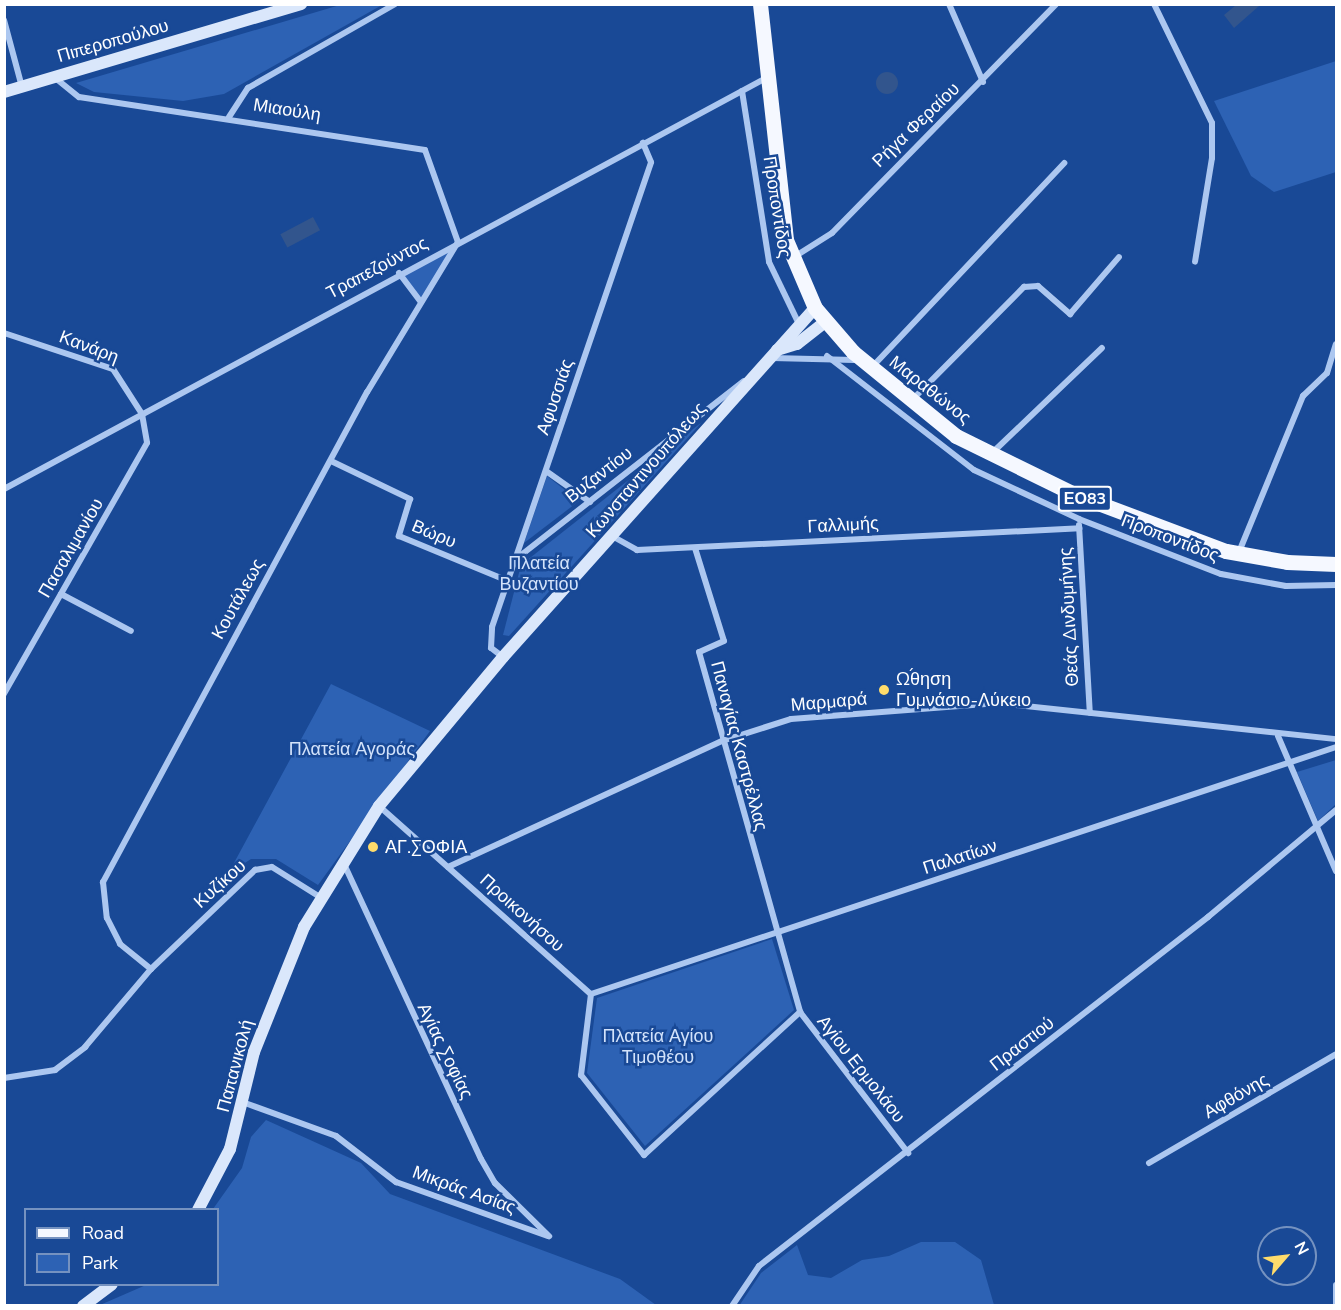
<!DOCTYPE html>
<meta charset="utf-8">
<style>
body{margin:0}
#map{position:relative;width:1341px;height:1310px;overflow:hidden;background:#194996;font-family:"Nunito Sans",sans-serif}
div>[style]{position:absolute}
.green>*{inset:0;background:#2d62b4}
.water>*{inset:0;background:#32558d;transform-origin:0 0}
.round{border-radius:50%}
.street>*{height:6px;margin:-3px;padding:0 3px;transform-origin:3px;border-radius:3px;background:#acc7f0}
.secondary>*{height:12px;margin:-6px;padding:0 6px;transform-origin:6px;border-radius:6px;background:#dae7fb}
.primary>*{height:15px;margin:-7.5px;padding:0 7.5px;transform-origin:7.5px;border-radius:7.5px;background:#f5f8ff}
.dots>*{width:16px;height:16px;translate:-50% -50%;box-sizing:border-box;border:3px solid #194996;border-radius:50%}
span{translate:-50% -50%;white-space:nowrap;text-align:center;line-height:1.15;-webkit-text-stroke:5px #194996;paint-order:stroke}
.shield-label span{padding:2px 4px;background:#194996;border:2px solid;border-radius:4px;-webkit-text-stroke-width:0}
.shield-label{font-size:16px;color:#fff;font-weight:700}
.street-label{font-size:18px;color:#fff}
.park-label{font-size:18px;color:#d3e3fb}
.poi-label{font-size:18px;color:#fff}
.left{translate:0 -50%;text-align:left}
.frame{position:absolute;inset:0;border:6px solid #fff;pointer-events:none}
.legend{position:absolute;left:24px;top:1208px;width:195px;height:78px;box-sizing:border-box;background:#194996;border:2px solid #7592c0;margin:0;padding:8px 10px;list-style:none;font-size:18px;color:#fff}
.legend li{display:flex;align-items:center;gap:12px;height:30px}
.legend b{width:30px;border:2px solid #7592c0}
.north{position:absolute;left:1257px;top:1226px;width:60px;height:60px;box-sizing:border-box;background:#194996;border:2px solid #7592c0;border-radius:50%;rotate:62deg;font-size:16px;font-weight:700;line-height:24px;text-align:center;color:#fff}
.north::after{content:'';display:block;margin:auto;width:21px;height:27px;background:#ffdc6b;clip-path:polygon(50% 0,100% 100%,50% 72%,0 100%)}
</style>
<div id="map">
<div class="green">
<i style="clip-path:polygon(340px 5px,382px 5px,224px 94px,183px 101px,94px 92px,76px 83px)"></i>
<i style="clip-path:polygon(1336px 61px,1336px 172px,1274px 192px,1251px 176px,1214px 101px)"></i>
<i style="clip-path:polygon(458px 242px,420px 301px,399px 273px)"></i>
<i style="clip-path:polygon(702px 422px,509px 636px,503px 635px,521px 565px)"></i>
<i style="clip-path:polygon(547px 476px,579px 501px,524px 543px)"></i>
<i style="clip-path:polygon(331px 684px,430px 731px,318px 885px,276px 859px,251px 859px,228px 874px)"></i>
<i style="clip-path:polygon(1336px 760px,1336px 804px,1318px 821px,1297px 772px)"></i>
<i style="clip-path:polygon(772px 939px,794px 1010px,645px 1146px,587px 1073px,597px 998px)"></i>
<i style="clip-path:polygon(266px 1120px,361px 1163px,390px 1194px,620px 1279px,656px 1305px,100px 1305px,146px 1285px,218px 1284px,213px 1209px,242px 1168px,251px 1137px)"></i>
<i style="clip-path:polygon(921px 1242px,955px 1242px,981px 1260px,994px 1305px,739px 1306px,761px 1273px,797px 1245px,808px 1275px,831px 1278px,862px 1260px,889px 1256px)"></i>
</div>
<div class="water">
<i style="clip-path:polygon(1236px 5px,1259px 6px,1234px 28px,1224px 15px)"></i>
<i class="round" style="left:876px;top:72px;width:22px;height:22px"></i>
<i style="left:313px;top:217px;width:15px;height:37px;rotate:62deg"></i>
</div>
<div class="street">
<i style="left:949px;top:4px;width:85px;rotate:66.4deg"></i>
<i style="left:1154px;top:4px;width:132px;rotate:64deg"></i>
<i style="left:1212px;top:123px;width:35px;rotate:90deg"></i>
<i style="left:1212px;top:158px;width:105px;rotate:99.3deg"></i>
<i style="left:4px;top:20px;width:69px;rotate:75deg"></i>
<i style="left:54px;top:77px;width:32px;rotate:39deg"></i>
<i style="left:79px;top:97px;width:350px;rotate:8.7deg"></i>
<i style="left:425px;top:150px;width:98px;rotate:70.3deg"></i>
<i style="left:458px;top:242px;width:175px;rotate:121.2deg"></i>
<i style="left:367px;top:392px;width:557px;rotate:118.31deg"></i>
<i style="left:103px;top:882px;width:36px;rotate:84deg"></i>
<i style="left:107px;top:918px;width:29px;rotate:63deg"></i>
<i style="left:120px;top:944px;width:40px;rotate:39deg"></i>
<i style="left:742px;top:91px;width:173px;rotate:81deg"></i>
<i style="left:769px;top:262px;width:67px;rotate:64.2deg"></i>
<i style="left:229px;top:117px;width:35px;rotate:-57deg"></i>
<i style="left:248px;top:88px;width:169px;rotate:-29.7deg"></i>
<i style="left:794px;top:257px;width:45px;rotate:-32.3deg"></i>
<i style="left:832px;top:233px;width:320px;rotate:-45.6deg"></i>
<i style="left:399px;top:273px;width:35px;rotate:53deg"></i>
<i style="left:4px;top:333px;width:115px;rotate:18.3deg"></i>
<i style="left:113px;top:369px;width:54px;rotate:57.2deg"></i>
<i style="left:142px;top:414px;width:29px;rotate:80deg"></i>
<i style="left:147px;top:443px;width:289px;rotate:119.7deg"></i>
<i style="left:827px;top:356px;width:186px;rotate:37.8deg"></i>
<i style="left:974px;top:470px;width:116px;rotate:25deg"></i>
<i style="left:1079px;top:519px;width:152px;rotate:21.2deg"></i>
<i style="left:1221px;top:574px;width:66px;rotate:10.5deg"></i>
<i style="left:1286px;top:586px;width:50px;rotate:-1.1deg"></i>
<i style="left:772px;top:358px;width:82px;rotate:1.4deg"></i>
<i style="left:873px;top:366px;width:279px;rotate:-46.7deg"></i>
<i style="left:913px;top:399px;width:158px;rotate:-45.3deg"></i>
<i style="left:1024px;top:287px;width:14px;rotate:-4deg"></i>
<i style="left:1038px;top:286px;width:43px;rotate:41.2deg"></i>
<i style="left:1070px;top:314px;width:75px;rotate:-49.3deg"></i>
<i style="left:992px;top:453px;width:152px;rotate:-43.7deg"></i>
<i style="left:331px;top:461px;width:88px;rotate:25.7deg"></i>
<i style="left:410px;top:499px;width:39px;rotate:107deg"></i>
<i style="left:399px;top:536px;width:118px;rotate:22.4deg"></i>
<i style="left:546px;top:471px;width:54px;rotate:35.2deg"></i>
<i style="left:4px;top:489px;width:866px;rotate:-28.34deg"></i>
<i style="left:1079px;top:525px;width:188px;rotate:86.7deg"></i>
<i style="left:612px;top:536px;width:29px;rotate:29deg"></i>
<i style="left:637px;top:550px;width:443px;rotate:-2.8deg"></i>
<i style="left:695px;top:548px;width:97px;rotate:72.7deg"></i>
<i style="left:724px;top:641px;width:27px;rotate:156deg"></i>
<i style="left:699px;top:652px;width:374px;rotate:74.3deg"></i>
<i style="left:800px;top:1012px;width:178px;rotate:52.5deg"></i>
<i style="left:1239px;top:552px;width:169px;rotate:-67.7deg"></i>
<i style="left:1303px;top:396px;width:33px;rotate:-44deg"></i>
<i style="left:1327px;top:373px;width:30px;rotate:-73deg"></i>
<i style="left:516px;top:559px;width:289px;rotate:-38deg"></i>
<i style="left:61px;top:594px;width:79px;rotate:27.9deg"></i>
<i style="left:503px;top:657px;width:15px;rotate:-143deg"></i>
<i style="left:491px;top:648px;width:21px;rotate:-87deg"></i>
<i style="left:492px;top:627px;width:491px;rotate:-71.1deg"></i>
<i style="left:651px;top:162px;width:21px;rotate:-113deg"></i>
<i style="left:1278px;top:736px;width:147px;rotate:66.8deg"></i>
<i style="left:379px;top:806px;width:283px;rotate:41.6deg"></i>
<i style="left:344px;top:864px;width:325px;rotate:65.1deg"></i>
<i style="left:481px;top:1159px;width:28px;rotate:60deg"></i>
<i style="left:495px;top:1183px;width:76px;rotate:44.5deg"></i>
<i style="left:448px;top:867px;width:302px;rotate:-24.7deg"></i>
<i style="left:722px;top:741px;width:72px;rotate:-17.7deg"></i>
<i style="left:791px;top:719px;width:208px;rotate:-4.4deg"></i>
<i style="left:998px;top:703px;width:340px;rotate:6.1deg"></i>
<i style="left:591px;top:994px;width:785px;rotate:-18.34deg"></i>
<i style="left:591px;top:994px;width:82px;rotate:97deg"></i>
<i style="left:581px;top:1075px;width:102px;rotate:51.8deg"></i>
<i style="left:644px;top:1155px;width:212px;rotate:-42.5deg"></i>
<i style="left:4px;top:1078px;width:52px;rotate:-8.9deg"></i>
<i style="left:55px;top:1070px;width:38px;rotate:-37deg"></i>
<i style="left:85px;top:1047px;width:102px;rotate:-49.8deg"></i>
<i style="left:151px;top:969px;width:144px;rotate:-43.6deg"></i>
<i style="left:255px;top:870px;width:17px;rotate:-10deg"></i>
<i style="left:272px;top:867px;width:57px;rotate:32deg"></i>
<i style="left:245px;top:1103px;width:97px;rotate:19.9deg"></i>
<i style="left:336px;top:1136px;width:76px;rotate:37.5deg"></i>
<i style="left:396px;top:1182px;width:161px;rotate:19.6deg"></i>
<i style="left:1149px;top:1163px;width:216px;rotate:-30.2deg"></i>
<i style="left:1336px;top:1285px;width:20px;rotate:90deg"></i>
<i style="left:732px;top:1306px;width:48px;rotate:-56deg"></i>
<i style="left:759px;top:1266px;width:569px;rotate:-37.86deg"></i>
<i style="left:1208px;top:917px;width:167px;rotate:-39.9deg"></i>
</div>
<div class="secondary">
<i style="left:4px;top:92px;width:310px;rotate:-16.5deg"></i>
<i style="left:777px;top:350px;width:21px;rotate:-17deg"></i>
<i style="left:797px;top:344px;width:36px;rotate:-38deg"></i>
<i style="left:198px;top:1210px;width:69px;rotate:-62.3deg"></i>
<i style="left:230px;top:1149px;width:100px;rotate:-76.1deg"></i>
<i style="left:254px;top:1052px;width:135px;rotate:-68.2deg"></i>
<i style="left:304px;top:927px;width:142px;rotate:-58.2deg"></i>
<i style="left:379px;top:806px;width:194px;rotate:-50.2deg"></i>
<i style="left:503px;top:657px;width:468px;rotate:-48.2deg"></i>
<i style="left:83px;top:1306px;width:36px;rotate:-37deg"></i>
</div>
<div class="primary">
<i style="left:760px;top:4px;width:237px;rotate:83.7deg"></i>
<i style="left:786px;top:240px;width:74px;rotate:66.9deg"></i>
<i style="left:815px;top:308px;width:58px;rotate:49.2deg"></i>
<i style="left:853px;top:352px;width:133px;rotate:39.2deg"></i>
<i style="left:956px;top:436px;width:131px;rotate:26.2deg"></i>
<i style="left:1074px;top:494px;width:162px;rotate:20.6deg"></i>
<i style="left:1226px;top:551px;width:62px;rotate:10.2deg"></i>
<i style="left:1287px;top:562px;width:49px;rotate:2.3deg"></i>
</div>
<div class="dots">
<i style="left:884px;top:690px;background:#ffdc6b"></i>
<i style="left:373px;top:847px;background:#ffdc6b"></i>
</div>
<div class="shield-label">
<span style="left:1085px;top:499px">ΕΟ83</span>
</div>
<div class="street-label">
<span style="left:113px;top:41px;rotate:-16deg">Πιπεροπούλου</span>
<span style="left:287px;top:110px;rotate:9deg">Μιαούλη</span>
<span style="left:916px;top:125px;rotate:-44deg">Ρήγα Φεραίου</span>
<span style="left:777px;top:207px;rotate:81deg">Προποντίδος</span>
<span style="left:377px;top:268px;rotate:-28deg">Τραπεζούντος</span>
<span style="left:89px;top:347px;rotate:21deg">Κανάρη</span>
<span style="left:930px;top:390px;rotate:38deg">Μαραθώνος</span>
<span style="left:555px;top:397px;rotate:-71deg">Αφυσσιάς</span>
<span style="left:646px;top:470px;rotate:-49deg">Κωνσταντινουπόλεως</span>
<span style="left:599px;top:475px;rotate:-38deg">Βυζαντίου</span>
<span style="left:843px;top:525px;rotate:-3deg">Γαλλιμής</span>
<span style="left:434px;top:534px;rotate:23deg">Βώρυ</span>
<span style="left:1170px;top:538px;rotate:21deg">Προποντίδος</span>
<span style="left:71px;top:548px;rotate:-60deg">Πασαλιμανίου</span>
<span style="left:238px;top:599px;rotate:-61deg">Κουτάλεως</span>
<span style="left:1069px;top:617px;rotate:-93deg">Θεάς Δινδυμήνης</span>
<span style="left:829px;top:702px;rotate:-5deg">Μαρμαρά</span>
<span style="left:739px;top:746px;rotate:75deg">Παναγίας Καστρέλλας</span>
<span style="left:960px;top:857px;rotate:-18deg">Παλατίων</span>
<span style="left:220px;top:884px;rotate:-42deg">Κυζίκου</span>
<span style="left:522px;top:913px;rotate:42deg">Προικονήσου</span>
<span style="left:1022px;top:1044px;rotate:-38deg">Πραστιού</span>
<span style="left:445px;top:1051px;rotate:64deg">Αγίας Σοφίας</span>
<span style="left:235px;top:1066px;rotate:-75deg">Παπανικολή</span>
<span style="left:861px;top:1069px;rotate:52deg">Αγίου Ερμολάου</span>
<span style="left:1236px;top:1096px;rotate:-30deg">Αφθόνης</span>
<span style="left:464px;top:1190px;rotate:20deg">Μικράς Ασίας</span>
</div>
<div class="park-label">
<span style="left:539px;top:574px">Πλατεία<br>Βυζαντίου</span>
<span style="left:352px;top:749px">Πλατεία Αγοράς</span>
<span style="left:658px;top:1047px">Πλατεία Αγίου<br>Τιμοθέου</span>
</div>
<div class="poi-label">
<span class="left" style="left:896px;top:690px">Ώθηση<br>Γυμνάσιο-Λύκειο</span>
<span class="left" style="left:385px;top:847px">ΑΓ.ΣΟΦΙΑ</span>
</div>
<div class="frame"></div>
<ul class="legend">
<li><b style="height:8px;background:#f5f8ff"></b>Road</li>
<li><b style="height:16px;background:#2d62b4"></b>Park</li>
</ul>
<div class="north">N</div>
</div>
